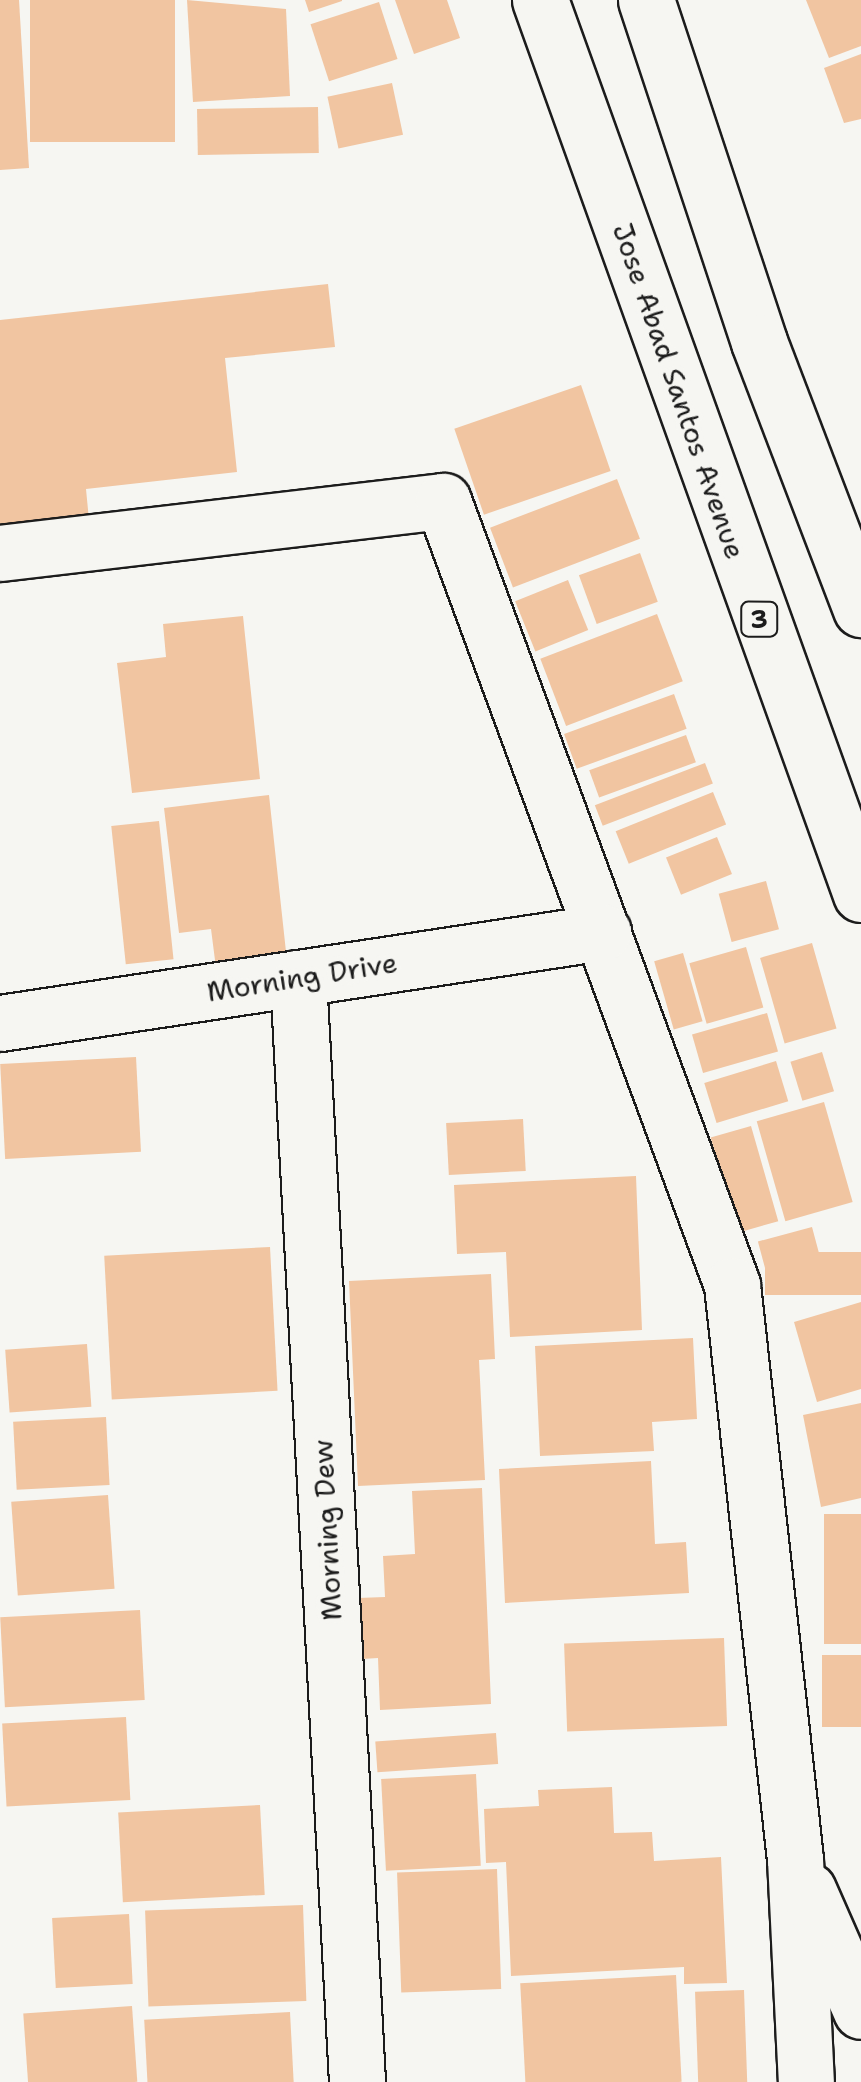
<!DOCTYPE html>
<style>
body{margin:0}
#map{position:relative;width:861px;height:2082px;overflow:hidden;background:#f6f6f2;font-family:"Shantell Sans",sans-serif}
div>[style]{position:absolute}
.building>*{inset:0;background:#f1c5a1;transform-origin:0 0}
.roads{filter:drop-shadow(2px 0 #1c1c1c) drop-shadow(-2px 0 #1c1c1c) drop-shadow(0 2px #1c1c1c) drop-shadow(0 -2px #1c1c1c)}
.minor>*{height:55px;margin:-27.5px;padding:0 27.5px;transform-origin:27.5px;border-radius:27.5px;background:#f6f6f2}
.highway>*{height:55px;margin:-27.5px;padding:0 27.5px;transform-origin:27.5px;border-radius:27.5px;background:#f6f6f2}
span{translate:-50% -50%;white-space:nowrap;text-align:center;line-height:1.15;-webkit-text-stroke:9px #f6f6f2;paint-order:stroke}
.shield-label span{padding:2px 8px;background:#f6f6f2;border:2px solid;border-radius:8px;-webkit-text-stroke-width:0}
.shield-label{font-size:25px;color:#1c1c1c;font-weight:700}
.street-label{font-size:28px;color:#1c1c1c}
</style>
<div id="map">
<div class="building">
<i style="clip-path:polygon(0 0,19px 0,29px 168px,0 170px)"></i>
<i style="left:30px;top:0;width:145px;height:142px"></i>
<i style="clip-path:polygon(187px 0,286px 9px,290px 96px,193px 102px)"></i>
<i style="clip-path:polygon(305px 0,342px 0,342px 1px,309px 12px)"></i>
<i style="clip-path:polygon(395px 0,447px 0,460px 38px,414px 54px)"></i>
<i style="clip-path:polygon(806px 0,861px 0,861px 46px,829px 58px)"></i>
<i style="left:379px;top:2px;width:60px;height:72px;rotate:72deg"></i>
<i style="clip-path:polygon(861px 54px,861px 119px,844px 123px,824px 68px)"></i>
<i style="left:392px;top:83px;width:53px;height:66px;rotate:78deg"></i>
<i style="left:318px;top:107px;width:46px;height:121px;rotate:89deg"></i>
<i style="clip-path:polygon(328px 284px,335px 347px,225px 358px,237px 472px,86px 489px,89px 520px,0 530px,0 320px)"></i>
<i style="left:581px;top:385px;width:91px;height:134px;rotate:71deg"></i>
<i style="left:617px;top:479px;width:64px;height:136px;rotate:69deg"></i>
<i style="left:640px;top:553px;width:52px;height:65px;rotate:70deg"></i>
<i style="left:568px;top:580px;width:54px;height:57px;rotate:68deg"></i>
<i style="left:657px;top:614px;width:72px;height:125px;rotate:69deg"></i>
<i style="clip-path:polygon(243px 616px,260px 779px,132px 793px,117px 663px,166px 657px,163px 624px)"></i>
<i style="left:674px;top:694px;width:37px;height:117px;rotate:70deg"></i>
<i style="left:686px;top:735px;width:29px;height:103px;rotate:70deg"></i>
<i style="left:705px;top:763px;width:22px;height:118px;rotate:69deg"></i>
<i style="left:713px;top:792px;width:35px;height:105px;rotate:68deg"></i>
<i style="clip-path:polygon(269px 795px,287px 961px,216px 968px,211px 929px,179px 933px,164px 808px)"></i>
<i style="left:159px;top:821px;width:139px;height:48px;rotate:84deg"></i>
<i style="left:717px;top:837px;width:40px;height:55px;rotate:68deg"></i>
<i style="left:766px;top:881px;width:50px;height:49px;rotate:75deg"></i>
<i style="left:812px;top:943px;width:89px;height:54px;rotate:74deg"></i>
<i style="left:746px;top:947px;width:63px;height:59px;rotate:74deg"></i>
<i style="left:683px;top:953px;width:71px;height:30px;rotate:74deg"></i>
<i style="left:767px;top:1013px;width:40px;height:78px;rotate:74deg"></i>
<i style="left:822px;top:1052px;width:41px;height:33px;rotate:73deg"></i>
<i style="left:136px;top:1057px;width:95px;height:136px;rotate:87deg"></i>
<i style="left:776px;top:1061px;width:42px;height:75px;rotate:73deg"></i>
<i style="left:824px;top:1102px;width:104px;height:70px;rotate:74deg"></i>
<i style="left:523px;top:1119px;width:52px;height:77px;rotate:87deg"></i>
<i style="left:751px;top:1126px;width:99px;height:42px;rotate:74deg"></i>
<i style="clip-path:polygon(636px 1176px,642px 1330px,510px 1337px,506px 1252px,457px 1254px,454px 1185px)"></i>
<i style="left:812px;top:1227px;width:30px;height:56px;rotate:75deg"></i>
<i style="left:270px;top:1247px;width:144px;height:166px;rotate:87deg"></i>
<i style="left:861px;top:1252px;width:43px;height:96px;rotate:90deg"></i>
<i style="clip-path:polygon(491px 1274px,495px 1359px,479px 1360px,485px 1480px,358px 1486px,349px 1281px)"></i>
<i style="clip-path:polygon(861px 1302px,861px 1389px,817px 1402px,794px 1322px)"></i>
<i style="clip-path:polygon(693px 1338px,697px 1419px,652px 1422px,654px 1451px,540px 1456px,535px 1346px)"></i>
<i style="left:87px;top:1344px;width:63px;height:82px;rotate:86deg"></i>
<i style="clip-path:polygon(861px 1403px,861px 1498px,821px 1507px,803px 1415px)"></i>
<i style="left:106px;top:1417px;width:68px;height:93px;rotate:87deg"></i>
<i style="clip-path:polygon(651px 1461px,655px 1544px,686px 1542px,689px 1593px,505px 1603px,499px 1469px)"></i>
<i style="clip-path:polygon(482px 1488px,491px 1704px,380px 1710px,378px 1658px,362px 1659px,358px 1598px,385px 1597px,383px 1556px,415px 1554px,412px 1491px)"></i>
<i style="left:108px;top:1495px;width:94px;height:97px;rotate:86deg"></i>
<i style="left:861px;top:1514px;width:130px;height:37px;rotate:90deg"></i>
<i style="left:140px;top:1610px;width:90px;height:140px;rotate:87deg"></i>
<i style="left:724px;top:1638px;width:88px;height:160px;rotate:88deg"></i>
<i style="left:861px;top:1655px;width:72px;height:39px;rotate:90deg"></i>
<i style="left:126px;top:1717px;width:83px;height:124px;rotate:87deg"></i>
<i style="left:496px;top:1733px;width:31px;height:121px;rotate:86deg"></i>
<i style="left:476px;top:1774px;width:92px;height:95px;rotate:87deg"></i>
<i style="clip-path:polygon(612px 1787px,614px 1833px,652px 1832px,654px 1861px,721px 1857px,727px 1983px,684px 1984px,684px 1967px,511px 1976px,506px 1862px,486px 1863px,484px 1809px,539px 1806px,538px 1790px)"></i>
<i style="left:260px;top:1805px;width:90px;height:142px;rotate:87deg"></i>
<i style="left:497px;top:1869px;width:120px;height:100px;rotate:88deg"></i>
<i style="left:303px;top:1905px;width:96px;height:158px;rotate:88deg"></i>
<i style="left:129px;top:1914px;width:70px;height:77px;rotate:87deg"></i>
<i style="left:676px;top:1975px;width:107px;height:156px;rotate:87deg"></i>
<i style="left:744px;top:1990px;width:92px;height:49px;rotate:88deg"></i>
<i style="left:132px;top:2006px;width:76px;height:109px;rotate:86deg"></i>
<i style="left:290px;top:2012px;width:70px;height:146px;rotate:87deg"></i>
</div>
<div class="roads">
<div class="minor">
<i style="left:0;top:553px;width:446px;rotate:-6.7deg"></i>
<i style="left:443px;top:501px;width:836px;rotate:69.76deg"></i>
<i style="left:732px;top:1285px;width:577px;rotate:83.74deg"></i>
<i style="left:795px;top:1859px;width:223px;rotate:87.2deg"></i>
<i style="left:298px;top:978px;width:1106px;rotate:86.94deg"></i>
<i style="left:0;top:1023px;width:610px;rotate:-8.58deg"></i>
<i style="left:808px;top:1890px;width:132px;rotate:66.3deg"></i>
</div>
<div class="highway">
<i style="left:540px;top:0;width:950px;rotate:70.25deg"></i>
<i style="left:646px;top:0;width:360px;rotate:71.7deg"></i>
<i style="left:759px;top:342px;width:286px;rotate:69.1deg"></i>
</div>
</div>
<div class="shield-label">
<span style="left:759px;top:619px">3</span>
</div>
<div class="street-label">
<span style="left:679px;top:391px;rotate:71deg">Jose Abad Santos Avenue</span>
<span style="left:302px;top:977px;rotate:-9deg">Morning Drive</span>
<span style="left:327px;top:1530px;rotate:-93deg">Morning Dew</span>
</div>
</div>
